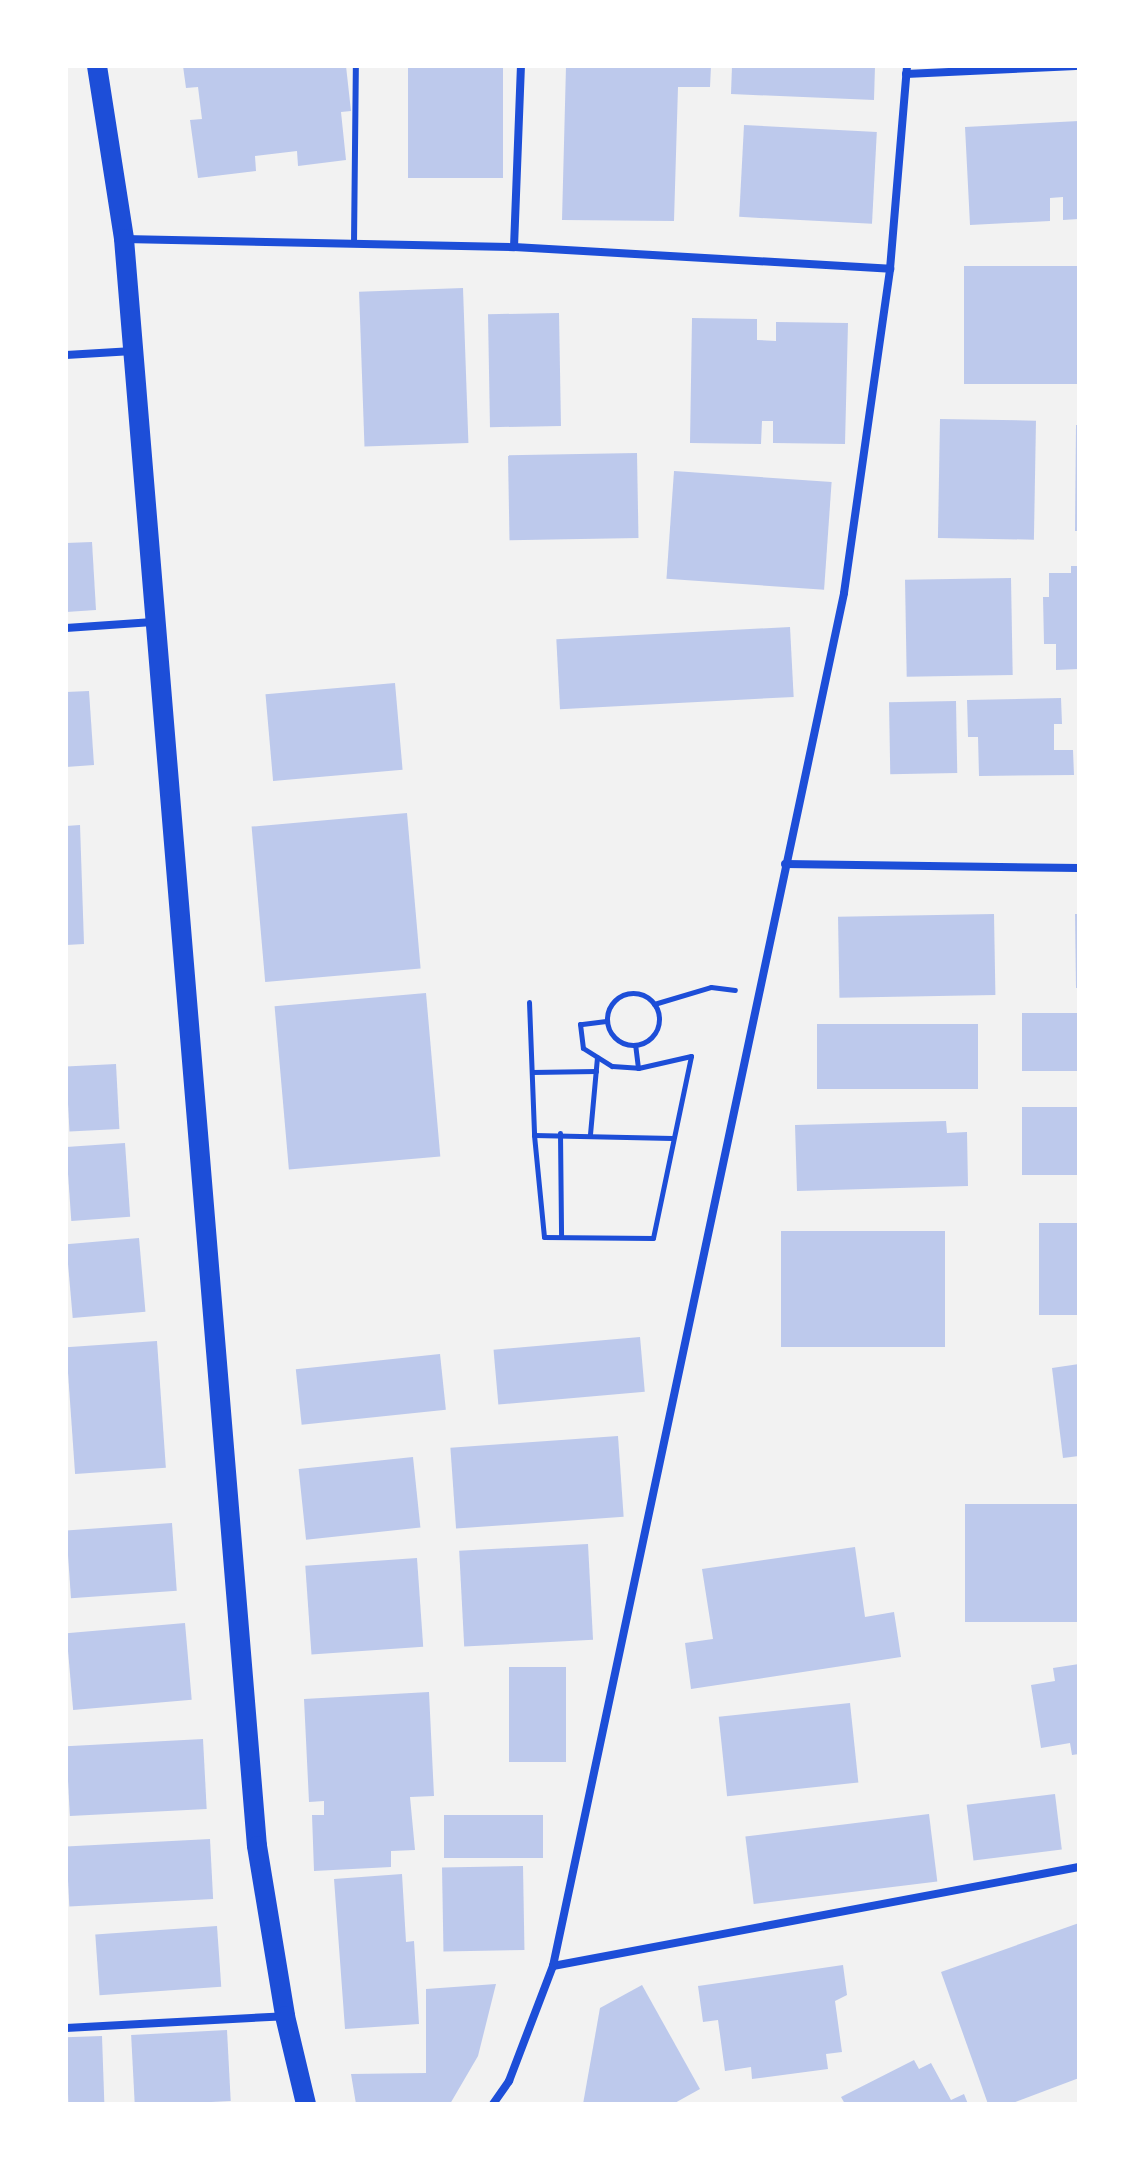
<!DOCTYPE html>
<style>
body{margin:0}
#map{position:relative;width:1145px;height:2170px;overflow:hidden;background:#f2f2f2;font-family:Karla,sans-serif}
div>[style]{position:absolute}
.building>*{inset:0;background:#bdc9ec;transform-origin:0 0}
.path>*{height:5px;margin:-2.5px;padding:0 2.5px;transform-origin:2.5px;border-radius:2.5px;background:#1d4ed8}
.path>.ring{margin:-2.5px;padding:0;box-sizing:content-box;background:none;border:5px solid #1d4ed8;border-radius:50%}
.service>*{height:6px;margin:-3px;padding:0 3px;transform-origin:3px;border-radius:3px;background:#1d4ed8}
.minor>*{height:8px;margin:-4px;padding:0 4px;transform-origin:4px;border-radius:4px;background:#1d4ed8}
.primary>*{height:20px;margin:-10px;padding:0 10px;transform-origin:10px;border-radius:10px;background:#1d4ed8}
span{translate:-50% -50%;white-space:nowrap;text-align:center;line-height:1.15;-webkit-text-stroke:7px #fff;paint-order:stroke}
.frame{position:absolute;inset:0;border:68px solid #fff;pointer-events:none}
</style>
<div id="map">
<div class="building">
<i style="clip-path:polygon(183px 66px,346px 66px,351px 111px,341px 112px,346px 160px,298px 166px,297px 151px,255px 156px,256px 171px,198px 178px,190px 120px,202px 119px,198px 87px,186px 88px)"></i>
<i style="left:408px;top:66px;width:95px;height:112px"></i>
<i style="clip-path:polygon(566px 66px,711px 66px,710px 87px,678px 87px,674px 221px,562px 220px)"></i>
<i style="clip-path:polygon(732px 66px,875px 66px,874px 100px,731px 94px)"></i>
<i style="clip-path:polygon(1079px 121px,1079px 219px,1063px 220px,1063px 197px,1050px 198px,1050px 221px,970px 225px,965px 127px)"></i>
<i style="left:744px;top:125px;width:133px;height:92px;rotate:3deg"></i>
<i style="left:1079px;top:266px;width:118px;height:115px;rotate:90deg"></i>
<i style="left:463px;top:288px;width:155px;height:104px;rotate:88deg"></i>
<i style="left:559px;top:313px;width:113px;height:71px;rotate:89deg"></i>
<i style="clip-path:polygon(692px 318px,757px 319px,757px 340px,776px 341px,776px 322px,848px 323px,845px 444px,773px 443px,773px 421px,762px 421px,761px 444px,690px 443px)"></i>
<i style="left:940px;top:419px;width:96px;height:119px;rotate:1deg"></i>
<i style="clip-path:polygon(1076px 425px,1079px 425px,1079px 531px,1075px 531px)"></i>
<i style="left:637px;top:453px;width:85px;height:129px;rotate:89deg"></i>
<i style="left:674px;top:471px;width:158px;height:108px;rotate:4deg"></i>
<i style="clip-path:polygon(92px 542px,96px 610px,66px 612px,66px 543px)"></i>
<i style="clip-path:polygon(1071px 566px,1079px 566px,1079px 669px,1056px 670px,1056px 644px,1044px 644px,1043px 597px,1049px 597px,1049px 573px,1071px 573px)"></i>
<i style="left:1011px;top:578px;width:97px;height:106px;rotate:89deg"></i>
<i style="left:790px;top:627px;width:70px;height:234px;rotate:87deg"></i>
<i style="left:395px;top:683px;width:87px;height:130px;rotate:85deg"></i>
<i style="clip-path:polygon(89px 691px,94px 765px,66px 767px,66px 692px)"></i>
<i style="clip-path:polygon(1061px 698px,1062px 724px,1054px 724px,1054px 750px,1073px 750px,1074px 775px,979px 776px,978px 737px,968px 737px,967px 700px)"></i>
<i style="left:956px;top:701px;width:72px;height:67px;rotate:89deg"></i>
<i style="left:407px;top:813px;width:156px;height:156px;rotate:85deg"></i>
<i style="clip-path:polygon(80px 825px,84px 944px,66px 945px,66px 826px)"></i>
<i style="left:994px;top:914px;width:81px;height:156px;rotate:89deg"></i>
<i style="clip-path:polygon(1075px 914px,1079px 914px,1079px 988px,1076px 988px)"></i>
<i style="left:426px;top:993px;width:164px;height:152px;rotate:85deg"></i>
<i style="left:1022px;top:1013px;width:57px;height:58px"></i>
<i style="left:978px;top:1024px;width:65px;height:161px;rotate:90deg"></i>
<i style="left:116px;top:1064px;width:65px;height:50px;rotate:87deg"></i>
<i style="left:1079px;top:1107px;width:68px;height:57px;rotate:90deg"></i>
<i style="clip-path:polygon(946px 1121px,947px 1133px,967px 1132px,968px 1186px,797px 1191px,795px 1125px)"></i>
<i style="left:125px;top:1143px;width:74px;height:59px;rotate:86deg"></i>
<i style="left:1079px;top:1223px;width:92px;height:40px;rotate:90deg"></i>
<i style="left:945px;top:1231px;width:116px;height:164px;rotate:90deg"></i>
<i style="left:139px;top:1238px;width:74px;height:73px;rotate:85deg"></i>
<i style="left:640px;top:1337px;width:55px;height:147px;rotate:85deg"></i>
<i style="left:157px;top:1341px;width:127px;height:91px;rotate:86deg"></i>
<i style="left:440px;top:1354px;width:56px;height:145px;rotate:84deg"></i>
<i style="clip-path:polygon(1079px 1364px,1079px 1456px,1063px 1458px,1052px 1368px)"></i>
<i style="left:618px;top:1436px;width:81px;height:168px;rotate:86deg"></i>
<i style="left:413px;top:1457px;width:71px;height:115px;rotate:84deg"></i>
<i style="left:1079px;top:1504px;width:118px;height:114px;rotate:90deg"></i>
<i style="left:172px;top:1523px;width:68px;height:106px;rotate:86deg"></i>
<i style="left:588px;top:1544px;width:96px;height:129px;rotate:87deg"></i>
<i style="clip-path:polygon(855px 1547px,865px 1617px,894px 1612px,901px 1657px,691px 1689px,685px 1643px,713px 1639px,702px 1569px)"></i>
<i style="left:417px;top:1558px;width:89px;height:112px;rotate:86deg"></i>
<i style="left:185px;top:1623px;width:77px;height:119px;rotate:85deg"></i>
<i style="clip-path:polygon(1079px 1664px,1079px 1754px,1072px 1755px,1070px 1743px,1041px 1748px,1031px 1685px,1055px 1681px,1053px 1668px)"></i>
<i style="left:509px;top:1667px;width:57px;height:95px"></i>
<i style="clip-path:polygon(429px 1692px,434px 1796px,410px 1797px,415px 1850px,391px 1851px,391px 1867px,314px 1871px,312px 1815px,324px 1815px,324px 1801px,309px 1802px,304px 1699px)"></i>
<i style="left:850px;top:1703px;width:80px;height:132px;rotate:84deg"></i>
<i style="left:203px;top:1739px;width:70px;height:137px;rotate:87deg"></i>
<i style="left:1055px;top:1794px;width:56px;height:89px;rotate:83deg"></i>
<i style="left:929px;top:1814px;width:68px;height:185px;rotate:83deg"></i>
<i style="left:444px;top:1815px;width:99px;height:43px"></i>
<i style="left:210px;top:1839px;width:60px;height:144px;rotate:87deg"></i>
<i style="left:523px;top:1866px;width:84px;height:81px;rotate:89deg"></i>
<i style="clip-path:polygon(402px 1874px,406px 1942px,414px 1941px,419px 2024px,345px 2029px,334px 1879px)"></i>
<i style="clip-path:polygon(1079px 1923px,1079px 2078px,1010px 2104px,988px 2104px,941px 1972px)"></i>
<i style="left:217px;top:1926px;width:61px;height:122px;rotate:86deg"></i>
<i style="clip-path:polygon(843px 1965px,847px 1995px,835px 2001px,842px 2052px,826px 2054px,828px 2069px,752px 2079px,751px 2067px,725px 2071px,718px 2020px,703px 2022px,698px 1986px)"></i>
<i style="clip-path:polygon(496px 1984px,478px 2056px,450px 2104px,356px 2104px,351px 2074px,426px 2073px,426px 1989px)"></i>
<i style="clip-path:polygon(642px 1985px,700px 2089px,673px 2104px,583px 2104px,600px 2008px)"></i>
<i style="left:227px;top:2030px;width:71px;height:96px;rotate:87deg"></i>
<i style="left:102px;top:2036px;width:68px;height:36px;rotate:88deg"></i>
<i style="clip-path:polygon(914px 2060px,919px 2069px,931px 2063px,951px 2100px,964px 2094px,968px 2104px,845px 2104px,841px 2097px)"></i>
</div>
<div class="path">
<i class="ring" style="left:607px;top:993px;width:47px;height:47px"></i>
<i style="left:529px;top:1002px;width:133px;rotate:87.8deg"></i>
<i style="left:534px;top:1135px;width:138px;rotate:1.2deg"></i>
<i style="left:654px;top:1004px;width:59px;rotate:-16.6deg"></i>
<i style="left:711px;top:987px;width:24px;rotate:7deg"></i>
<i style="left:606px;top:1021px;width:26px;rotate:173deg"></i>
<i style="left:580px;top:1024px;width:24px;rotate:83deg"></i>
<i style="left:583px;top:1048px;width:34px;rotate:32deg"></i>
<i style="left:612px;top:1066px;width:26px;rotate:4deg"></i>
<i style="left:532px;top:1072px;width:64px;rotate:-0.9deg"></i>
<i style="left:560px;top:1133px;width:102px;rotate:89.4deg"></i>
<i style="left:590px;top:1134px;width:77px;rotate:-84.8deg"></i>
<i style="left:534px;top:1135px;width:102px;rotate:84.4deg"></i>
<i style="left:544px;top:1237px;width:109px;rotate:0.5deg"></i>
<i style="left:653px;top:1238px;width:186px;rotate:-78.2deg"></i>
<i style="left:691px;top:1056px;width:54px;rotate:167.2deg"></i>
<i style="left:638px;top:1068px;width:23px;rotate:-97deg"></i>
</div>
<div class="service">
<i style="left:354px;top:244px;width:178px;rotate:-89.4deg"></i>
</div>
<div class="minor">
<i style="left:906px;top:74px;width:170px;rotate:-2.7deg"></i>
<i style="left:124px;top:239px;width:390px;rotate:1.2deg"></i>
<i style="left:514px;top:247px;width:377px;rotate:3.3deg"></i>
<i style="left:514px;top:247px;width:181px;rotate:-87.8deg"></i>
<i style="left:66px;top:355px;width:67px;rotate:-3.4deg"></i>
<i style="left:66px;top:628px;width:87px;rotate:-3.9deg"></i>
<i style="left:785px;top:864px;width:294px;rotate:0.8deg"></i>
<i style="left:553px;top:1966px;width:535px;rotate:-10.66deg"></i>
<i style="left:66px;top:2028px;width:219px;rotate:-3.1deg"></i>
<i style="left:493px;top:2104px;width:28px;rotate:-55deg"></i>
<i style="left:509px;top:2081px;width:123px;rotate:-69.1deg"></i>
<i style="left:553px;top:1966px;width:1403px;rotate:-78.03deg"></i>
<i style="left:844px;top:593px;width:327px;rotate:-81.9deg"></i>
<i style="left:890px;top:269px;width:204px;rotate:-85.2deg"></i>
</div>
<div class="primary">
<i style="left:97px;top:66px;width:175px;rotate:81.1deg"></i>
<i style="left:124px;top:239px;width:1612px;rotate:85.27deg"></i>
<i style="left:257px;top:1846px;width:172px;rotate:80.6deg"></i>
<i style="left:285px;top:2016px;width:90px;rotate:76.6deg"></i>
</div>
<div class="frame"></div>
</div>
